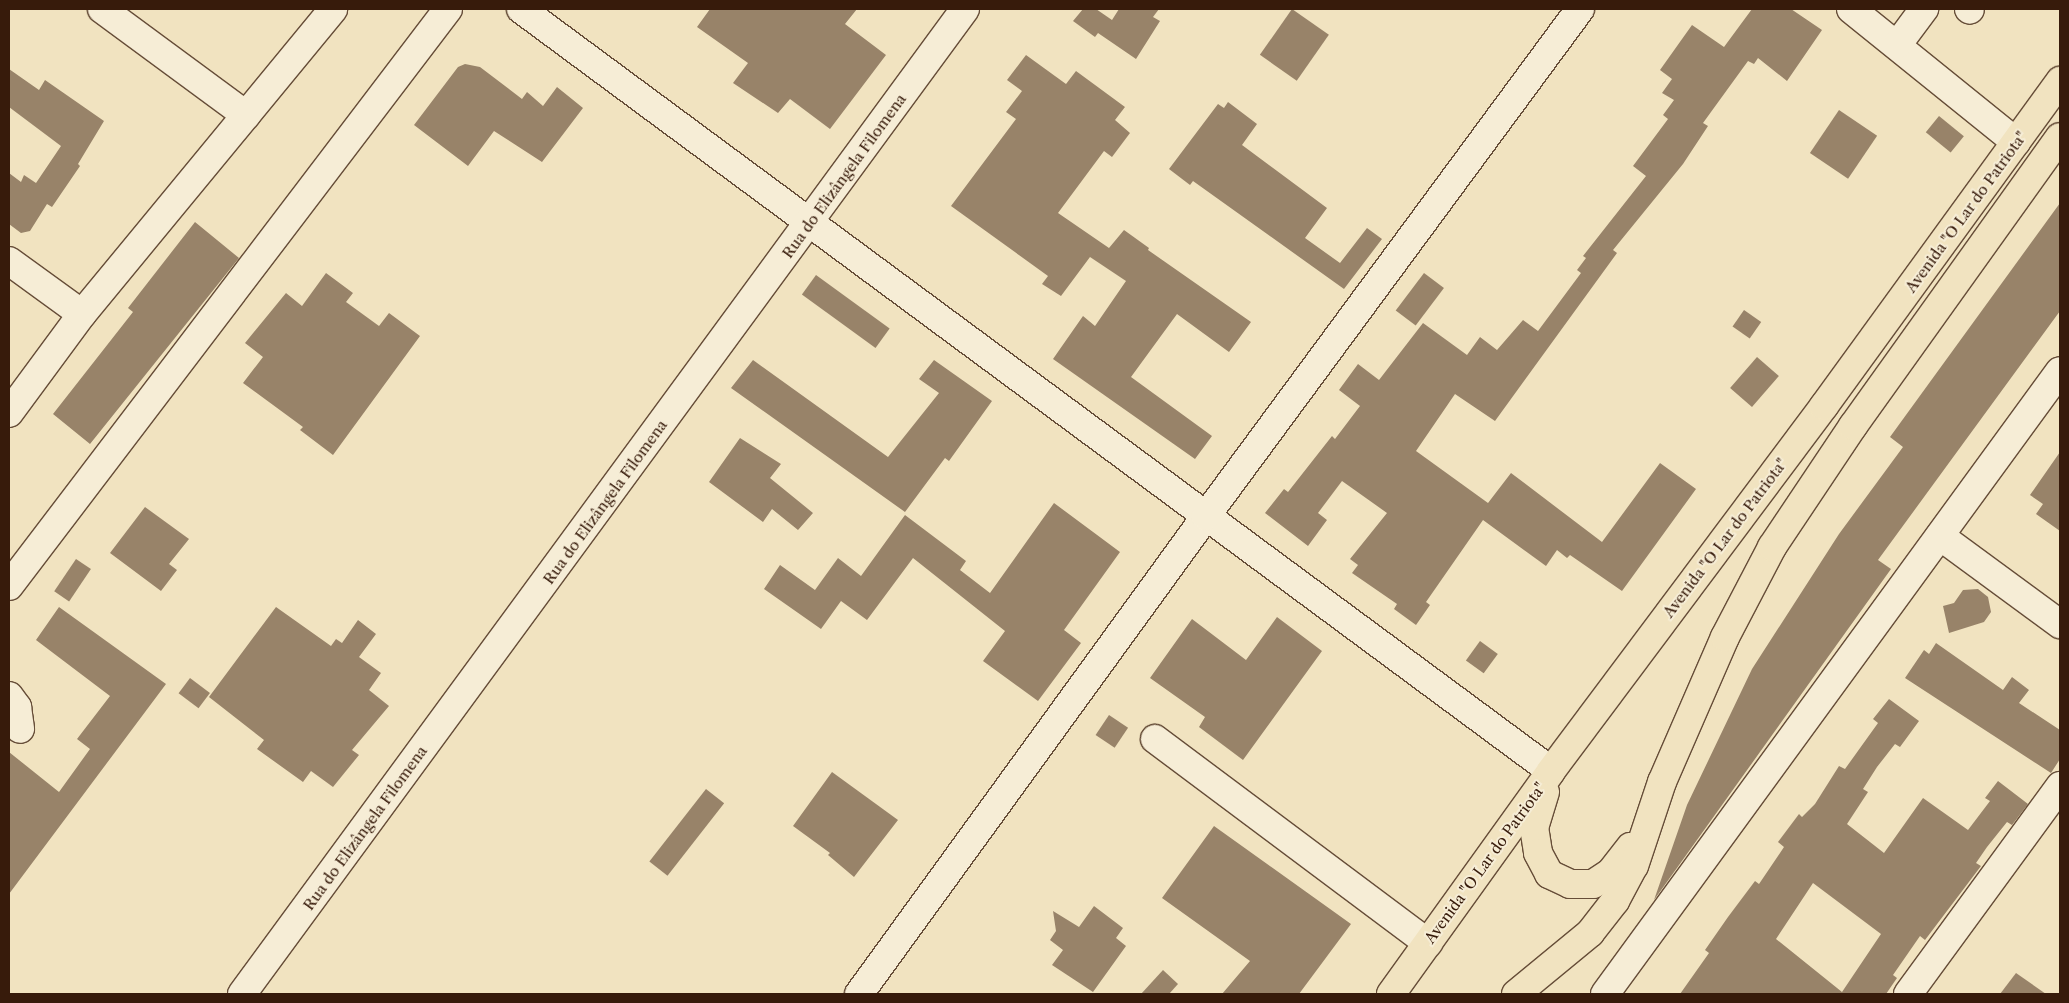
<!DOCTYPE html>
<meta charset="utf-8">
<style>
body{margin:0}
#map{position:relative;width:2069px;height:1003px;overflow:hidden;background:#f1e3c0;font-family:"Libre Caslon Text",serif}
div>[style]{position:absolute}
.building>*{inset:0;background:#988369;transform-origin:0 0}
.roads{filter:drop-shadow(1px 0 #664d38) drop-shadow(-1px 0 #664d38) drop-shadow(0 1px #664d38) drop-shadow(0 -1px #664d38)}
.minor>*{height:28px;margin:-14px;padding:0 14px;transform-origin:14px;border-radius:14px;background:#f6edd6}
.major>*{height:28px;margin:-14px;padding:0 14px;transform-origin:14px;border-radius:14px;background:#f1e3c0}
span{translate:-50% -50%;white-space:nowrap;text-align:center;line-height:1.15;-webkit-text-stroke:4px #f6edd6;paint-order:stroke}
.street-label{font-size:15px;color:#371b0b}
.frame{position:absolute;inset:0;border:10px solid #371b0b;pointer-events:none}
</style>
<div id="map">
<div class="building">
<i style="clip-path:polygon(710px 9px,857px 9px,845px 24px,886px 55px,830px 129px,790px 99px,778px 113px,733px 83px,748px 63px,697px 27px)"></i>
<i style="clip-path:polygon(1083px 9px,1096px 9px,1112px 20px,1119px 9px,1159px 9px,1153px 17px,1160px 21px,1136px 59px,1098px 33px,1095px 37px,1073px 21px)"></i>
<i style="left:1292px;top:9px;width:45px;height:56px;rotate:35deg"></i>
<i style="clip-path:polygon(1752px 9px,1791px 9px,1822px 30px,1787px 81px,1758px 58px,1754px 64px,1748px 61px,1703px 123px,1708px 126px,1683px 164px,1613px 250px,1617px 253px,1495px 421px,1455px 394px,1416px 451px,1488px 503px,1511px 473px,1602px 542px,1660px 463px,1696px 489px,1622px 591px,1570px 555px,1567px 558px,1557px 550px,1546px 566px,1483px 520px,1426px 602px,1430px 605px,1416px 625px,1394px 609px,1397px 604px,1352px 573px,1358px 565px,1350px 559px,1387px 513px,1342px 481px,1318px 513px,1327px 520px,1308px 546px,1265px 513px,1284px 489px,1288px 492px,1332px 436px,1335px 439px,1360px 406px,1339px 390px,1358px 364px,1379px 380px,1423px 323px,1467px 355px,1480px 337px,1497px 350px,1523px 320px,1538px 331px,1581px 273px,1577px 270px,1586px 258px,1583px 256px,1646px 176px,1633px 166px,1668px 119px,1663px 115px,1674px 100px,1662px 93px,1672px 79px,1660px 70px,1692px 25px,1724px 47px)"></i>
<i style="clip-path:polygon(1026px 55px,1066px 84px,1076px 71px,1125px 107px,1115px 120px,1130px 133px,1112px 157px,1104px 151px,1058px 213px,1109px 248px,1124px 230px,1149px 248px,1148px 250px,1251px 322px,1229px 352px,1177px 314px,1131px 377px,1212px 436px,1195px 459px,1053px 359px,1083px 316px,1095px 326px,1126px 281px,1090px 257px,1061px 296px,1042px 284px,1048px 276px,951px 206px,1016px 119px,1006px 112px,1022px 91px,1007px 80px)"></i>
<i style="clip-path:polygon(465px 64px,480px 67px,522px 99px,527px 92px,543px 106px,557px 87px,583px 108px,542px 162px,494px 131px,468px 166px,414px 125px,458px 67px)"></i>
<i style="clip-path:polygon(9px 69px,39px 90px,45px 80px,104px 121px,78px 164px,80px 166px,52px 207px,47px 204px,30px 231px,21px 233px,9px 224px,9px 173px,21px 182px,24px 175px,36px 183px,61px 146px,9px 107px)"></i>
<i style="clip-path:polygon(1228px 102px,1257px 124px,1242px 145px,1327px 208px,1305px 238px,1340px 263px,1367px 228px,1382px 239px,1344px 289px,1193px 181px,1190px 185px,1169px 169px,1218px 104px,1224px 108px)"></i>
<i style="left:1839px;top:110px;width:46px;height:52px;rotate:34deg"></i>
<i style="left:1939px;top:116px;width:32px;height:21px;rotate:39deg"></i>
<i style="clip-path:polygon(2060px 203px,2060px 311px,1878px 560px,1891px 569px,1654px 900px,1687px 805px,1752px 669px,1839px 534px,1903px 447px,1890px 437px)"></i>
<i style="clip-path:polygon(195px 222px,239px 258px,90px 444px,53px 414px,133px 312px,128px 308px)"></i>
<i style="clip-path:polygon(326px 273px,353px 293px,346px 302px,379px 326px,389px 313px,420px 336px,333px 455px,300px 430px,303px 427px,243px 383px,263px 357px,245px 343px,286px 293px,302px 306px)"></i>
<i style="left:1424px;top:273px;width:25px;height:47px;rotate:37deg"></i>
<i style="left:816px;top:275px;width:91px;height:24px;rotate:36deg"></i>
<i style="left:1744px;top:310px;width:21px;height:20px;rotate:35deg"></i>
<i style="left:1757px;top:357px;width:29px;height:41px;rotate:41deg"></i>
<i style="clip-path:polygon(753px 360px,888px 457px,939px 393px,919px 379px,934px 360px,992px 401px,949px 461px,945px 458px,905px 512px,731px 388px)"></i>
<i style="clip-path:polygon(740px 438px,781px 464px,770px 478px,813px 513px,798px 530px,772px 509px,763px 522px,709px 482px)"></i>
<i style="clip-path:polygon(2060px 452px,2060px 531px,2036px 514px,2043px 504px,2030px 495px)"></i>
<i style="clip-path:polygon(1054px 503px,1120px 552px,1064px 630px,1081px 643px,1038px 701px,983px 661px,1005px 631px,913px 558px,867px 620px,841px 601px,821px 629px,764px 589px,780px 565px,815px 590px,838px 558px,861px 576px,905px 515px,966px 561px,960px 570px,990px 593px)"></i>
<i style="clip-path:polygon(145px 507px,189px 539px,169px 564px,177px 570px,161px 591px,110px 553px)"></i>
<i style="left:76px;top:559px;width:18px;height:39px;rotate:34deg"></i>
<i style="clip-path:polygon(1978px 589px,1988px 597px,1991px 612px,1984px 622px,1949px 633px,1943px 606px,1954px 603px,1963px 590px)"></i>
<i style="clip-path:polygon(59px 607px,166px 684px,9px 894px,9px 752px,59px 792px,90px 749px,77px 739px,110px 696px,36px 640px)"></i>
<i style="clip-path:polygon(276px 607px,331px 646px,336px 639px,342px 643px,358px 620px,376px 634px,359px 657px,381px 673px,369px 690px,389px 706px,352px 750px,359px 755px,333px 787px,311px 771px,303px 782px,257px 749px,264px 740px,209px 697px)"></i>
<i style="clip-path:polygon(1277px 617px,1322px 651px,1243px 760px,1199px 727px,1205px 717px,1150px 678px,1192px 619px,1246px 660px)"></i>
<i style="left:1480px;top:641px;width:22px;height:24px;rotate:36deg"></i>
<i style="clip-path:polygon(1936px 643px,2003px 690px,2012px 677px,2029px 690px,2019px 703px,2060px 730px,2060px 759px,2051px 773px,1905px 678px,1924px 650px,1929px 654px)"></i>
<i style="left:190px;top:678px;width:25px;height:19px;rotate:37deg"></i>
<i style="clip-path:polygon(evenodd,1889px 699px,1919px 721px,1900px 747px,1895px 744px,1877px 767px,1863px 789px,1868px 792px,1847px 824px,1884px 853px,1923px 798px,1968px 830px,1990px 801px,1985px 798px,1998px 781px,2028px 804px,2012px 825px,2007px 822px,1987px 847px,1976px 863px,1981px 866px,1925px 940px,1920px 936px,1893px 975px,1897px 978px,1886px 994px,1680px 994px,1709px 953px,1705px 950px,1728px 917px,1755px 881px,1759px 884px,1784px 847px,1778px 842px,1799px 814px,1802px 817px,1815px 804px,1839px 766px,1845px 769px,1878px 723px,1873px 719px,1889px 699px,1813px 883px,1881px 934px,1842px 992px,1776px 939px,1813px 883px)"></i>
<i style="left:1109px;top:715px;width:23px;height:24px;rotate:34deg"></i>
<i style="clip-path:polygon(832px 772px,898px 820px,854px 877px,828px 855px,830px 853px,793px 826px)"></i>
<i style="left:706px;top:789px;width:23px;height:92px;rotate:38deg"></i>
<i style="clip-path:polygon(1214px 826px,1351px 924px,1299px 994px,1222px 994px,1250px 961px,1162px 898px)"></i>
<i style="clip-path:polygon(1094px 906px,1123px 928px,1116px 938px,1126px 946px,1093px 992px,1052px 965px,1063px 950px,1050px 940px,1056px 931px,1053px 911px,1079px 927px)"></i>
<i style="clip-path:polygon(1163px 970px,1178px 984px,1169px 994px,1141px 994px)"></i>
<i style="clip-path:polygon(2016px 973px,2046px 994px,2000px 994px)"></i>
</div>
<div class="roads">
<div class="minor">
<i style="left:102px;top:9px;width:179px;rotate:36.4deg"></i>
<i style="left:521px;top:9px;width:1281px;rotate:36.49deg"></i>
<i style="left:1851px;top:9px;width:212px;rotate:38.9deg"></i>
<i style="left:1969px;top:9px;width:1px;rotate:45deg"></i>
<i style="left:1898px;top:44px;width:44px;rotate:-53.4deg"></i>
<i style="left:9px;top:261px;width:90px;rotate:36deg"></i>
<i style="left:9px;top:413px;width:123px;rotate:-53.6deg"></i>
<i style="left:82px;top:314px;width:395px;rotate:-50.5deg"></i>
<i style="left:1940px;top:536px;width:149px;rotate:36.3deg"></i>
<i style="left:9px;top:586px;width:725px;rotate:-52.73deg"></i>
<i style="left:9px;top:696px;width:14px;rotate:54deg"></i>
<i style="left:17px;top:707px;width:22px;rotate:82deg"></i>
<i style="left:1155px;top:739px;width:341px;rotate:36.8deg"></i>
<i style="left:242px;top:994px;width:1222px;rotate:-53.72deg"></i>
<i style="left:859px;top:994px;width:591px;rotate:-54.02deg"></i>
<i style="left:1206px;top:516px;width:630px;rotate:-53.58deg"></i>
<i style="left:1605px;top:994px;width:771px;rotate:-53.86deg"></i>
<i style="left:1908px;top:994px;width:258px;rotate:-53.8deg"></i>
</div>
<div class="major">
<i style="left:1545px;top:792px;width:37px;rotate:107deg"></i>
<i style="left:1534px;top:827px;width:26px;rotate:81deg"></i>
<i style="left:1538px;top:853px;width:24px;rotate:62deg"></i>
<i style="left:1549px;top:874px;width:23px;rotate:25deg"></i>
<i style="left:1570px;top:884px;width:23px"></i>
<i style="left:1593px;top:884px;width:20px;rotate:-33deg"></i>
<i style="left:1610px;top:873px;width:33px;rotate:-52deg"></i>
<i style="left:1391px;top:994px;width:274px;rotate:-54.3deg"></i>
<i style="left:1551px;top:771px;width:456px;rotate:-53.2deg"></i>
<i style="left:1824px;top:406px;width:402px;rotate:-54deg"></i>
<i style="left:1516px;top:994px;width:96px;rotate:-39.5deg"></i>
<i style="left:1590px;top:933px;width:41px;rotate:-52deg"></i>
<i style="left:1615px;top:901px;width:40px;rotate:-62deg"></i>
<i style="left:1634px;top:866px;width:89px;rotate:-71.6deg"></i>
<i style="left:1662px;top:782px;width:158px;rotate:-66.5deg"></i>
<i style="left:1725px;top:637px;width:102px;rotate:-62.4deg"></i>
<i style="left:1772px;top:547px;width:146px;rotate:-56.2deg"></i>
<i style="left:1853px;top:426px;width:355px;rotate:-54.4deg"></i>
</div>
</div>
<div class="street-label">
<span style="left:844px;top:176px;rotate:-54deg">Rua do Elizângela Filomena</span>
<span style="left:1966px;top:212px;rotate:-54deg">Avenida "O Lar do Patriota"</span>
<span style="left:605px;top:502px;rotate:-54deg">Rua do Elizângela Filomena</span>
<span style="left:1725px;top:538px;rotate:-53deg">Avenida "O Lar do Patriota"</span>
<span style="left:365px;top:828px;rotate:-54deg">Rua do Elizângela Filomena</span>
<span style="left:1485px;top:863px;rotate:-54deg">Avenida "O Lar do Patriota"</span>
</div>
<div class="frame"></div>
</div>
